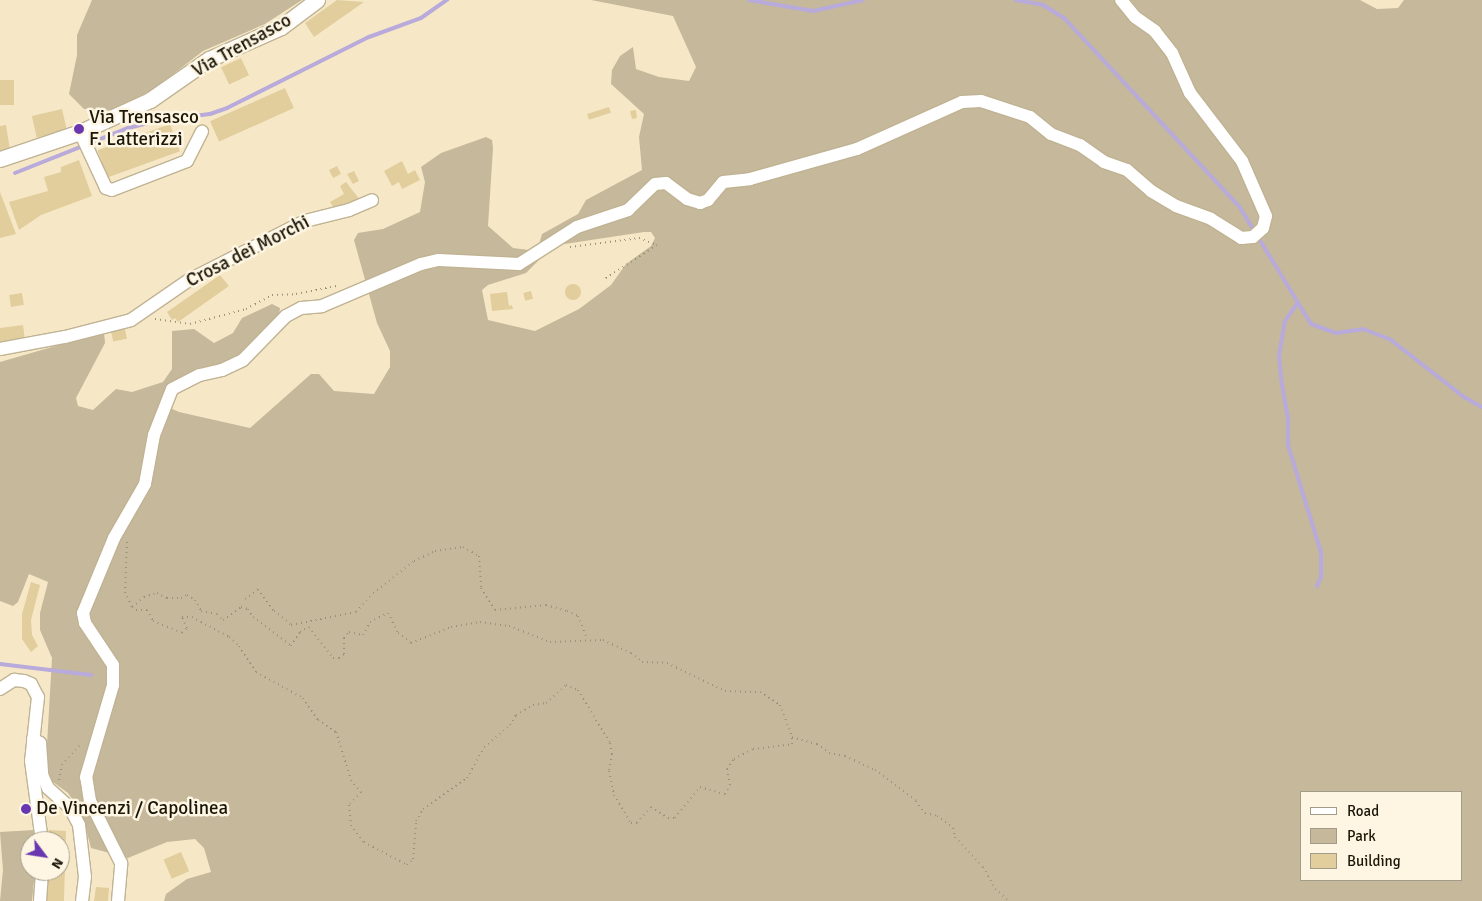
<!DOCTYPE html>
<style>
body{margin:0}
#map{position:relative;width:1482px;height:901px;overflow:hidden;background:#f6e8c7;font-family:Signika,sans-serif}
div>[style]{position:absolute}
.green>*{inset:0;background:#c5b89b}
.stream>*{height:4px;margin:-2px;padding:0 2px;transform-origin:2px;border-radius:2px;background:#b8aada}
.building>*{inset:0;background:#e2cd9c;transform-origin:0 0}
.round{border-radius:50%}
.path>*{height:2px;margin-top:-1px;transform-origin:0;background:repeating-linear-gradient(90deg,#9b9179 0 1px,transparent 0 5px)}
.roads{filter:drop-shadow(1px 0 #c0b393) drop-shadow(-1px 0 #c0b393) drop-shadow(0 1px #c0b393) drop-shadow(0 -1px #c0b393)}
.minor>*{height:12px;margin:-6px;padding:0 6px;transform-origin:6px;border-radius:6px;background:#fff}
.major>*{height:15px;margin:-7.5px;padding:0 7.5px;transform-origin:7.5px;border-radius:7.5px;background:#fff}
.dots>*{width:14px;height:14px;translate:-50% -50%;box-sizing:border-box;border:2px solid #fef6e2;border-radius:50%}
span{translate:-50% -50%;white-space:nowrap;text-align:center;line-height:1.15;-webkit-text-stroke:5px #fef6e2;paint-order:stroke}
.street-label{font-size:19px;color:#191509}
.poi-label{font-size:19px;color:#191509}
.left{translate:0 -50%;text-align:left}
.legend{position:absolute;left:1300px;top:791px;width:162px;height:90px;box-sizing:border-box;background:#fef6e2;border:1px solid #a29c8b;margin:0;padding:6px 9px;list-style:none;font-size:15px;color:#191509}
.legend li{display:flex;align-items:center;gap:10px;height:25px}
.legend b{width:25px;border:1px solid #a29c8b}
.north{position:absolute;left:20px;top:831px;width:50px;height:50px;box-sizing:border-box;background:#fef6e2;border:1px solid #a29c8b;border-radius:50%;rotate:121deg;font-size:14px;font-weight:700;line-height:20px;text-align:center;color:#191509}
.north::after{content:'';display:block;margin:auto;width:18px;height:22px;background:#6938b0;clip-path:polygon(50% 0,100% 100%,50% 72%,0 100%)}
</style>
<div id="map">
<div class="green">
<i style="clip-path:polygon(92px 0,302px 0,265px 24px,203px 51px,154px 89px,112px 110px,84px 109px,69px 94px,77px 55px,77px 35px)"></i>
<i style="clip-path:polygon(evenodd,591px 0,1360px 0,1377px 9px,1398px 8px,1404px 0,1482px 0,1482px 901px,164px 901px,166px 894px,187px 879px,211px 872px,204px 848px,195px 839px,167px 842px,128px 858px,91px 848px,82px 813px,68px 793px,49px 779px,46px 762px,52px 658px,40px 630px,40px 613px,48px 582px,29px 574px,18px 602px,13px 606px,0 601px,0 362px,104px 332px,105px 343px,76px 398px,78px 406px,93px 410px,116px 389px,132px 392px,163px 382px,172px 369px,172px 331px,194px 329px,214px 343px,233px 333px,242px 318px,272px 304px,280px 308px,279px 316px,237px 359px,182px 379px,161px 404px,179px 412px,250px 428px,311px 374px,319px 374px,334px 391px,374px 394px,390px 367px,390px 351px,377px 323px,354px 240px,358px 233px,383px 229px,420px 212px,425px 182px,421px 167px,441px 153px,486px 137px,492px 140px,493px 148px,488px 226px,513px 248px,537px 251px,542px 257px,526px 273px,488px 285px,482px 290px,488px 320px,535px 331px,579px 309px,611px 285px,626px 264px,651px 246px,655px 238px,651px 232px,644px 232px,538px 248px,542px 234px,578px 214px,586px 200px,642px 170px,639px 137px,644px 114px,611px 84px,612px 70px,620px 56px,633px 47px,636px 69px,659px 77px,689px 81px,696px 67px,673px 16px,591px 0,1301px 792px,1461px 792px,1461px 880px,1301px 880px,1301px 792px)"></i>
<i style="clip-path:polygon(34px 830px,34px 841px,30px 841px,30px 871px,35px 871px,32px 901px,0 901px,3px 870px,0 832px)"></i>
</div>
<div class="stream">
<i style="left:749px;top:0;width:65px;rotate:9.8deg"></i>
<i style="left:813px;top:11px;width:51px;rotate:-12.4deg"></i>
<i style="left:1016px;top:0;width:27px;rotate:10deg"></i>
<i style="left:1043px;top:5px;width:26px;rotate:32deg"></i>
<i style="left:1065px;top:19px;width:255px;rotate:47.1deg"></i>
<i style="left:1239px;top:206px;width:138px;rotate:58.6deg"></i>
<i style="left:1311px;top:324px;width:27px;rotate:20deg"></i>
<i style="left:1336px;top:333px;width:27px;rotate:-8deg"></i>
<i style="left:1363px;top:329px;width:30px;rotate:21deg"></i>
<i style="left:1391px;top:340px;width:93px;rotate:38deg"></i>
<i style="left:1464px;top:397px;width:21px;rotate:29deg"></i>
<i style="left:15px;top:173px;width:122px;rotate:-21.7deg"></i>
<i style="left:128px;top:128px;width:29px;rotate:-14deg"></i>
<i style="left:156px;top:121px;width:54px;rotate:-7.4deg"></i>
<i style="left:210px;top:114px;width:18px;rotate:-19deg"></i>
<i style="left:227px;top:108px;width:159px;rotate:-26.6deg"></i>
<i style="left:369px;top:37px;width:55px;rotate:-20.1deg"></i>
<i style="left:421px;top:18px;width:32px;rotate:-35deg"></i>
<i style="left:1297px;top:304px;width:21px;rotate:125deg"></i>
<i style="left:1285px;top:321px;width:34px;rotate:100deg"></i>
<i style="left:1279px;top:354px;width:25px;rotate:85deg"></i>
<i style="left:1281px;top:379px;width:39px;rotate:80deg"></i>
<i style="left:1288px;top:417px;width:28px;rotate:90deg"></i>
<i style="left:1288px;top:445px;width:112px;rotate:72.9deg"></i>
<i style="left:1321px;top:552px;width:25px;rotate:90deg"></i>
<i style="left:1321px;top:577px;width:10px;rotate:114deg"></i>
<i style="left:0;top:664px;width:92px;rotate:6.9deg"></i>
</div>
<div class="building">
<i style="clip-path:polygon(337px 0,364px 2px,314px 37px,305px 23px)"></i>
<i style="left:241px;top:58px;width:19px;height:22px;rotate:65deg"></i>
<i style="left:0;top:80px;width:14px;height:25px"></i>
<i style="left:285px;top:88px;width:22px;height:82px;rotate:66deg"></i>
<i style="left:609px;top:107px;width:6px;height:23px;rotate:72deg"></i>
<i style="left:62px;top:109px;width:22px;height:31px;rotate:77deg"></i>
<i style="clip-path:polygon(636px 110px,637px 118px,632px 119px,630px 111px)"></i>
<i style="left:170px;top:124px;width:29px;height:77px;rotate:70deg"></i>
<i style="clip-path:polygon(6px 125px,10px 150px,0 151px,0 126px)"></i>
<i style="clip-path:polygon(79px 160px,92px 196px,41px 215px,19px 230px,9px 202px,48px 191px,44px 177px,61px 172px,61px 167px)"></i>
<i style="clip-path:polygon(402px 161px,408px 174px,415px 170px,420px 180px,402px 189px,399px 182px,392px 186px,384px 171px)"></i>
<i style="left:337px;top:166px;width:9px;height:9px;rotate:63deg"></i>
<i style="clip-path:polygon(354px 171px,359px 181px,353px 184px,347px 174px)"></i>
<i style="clip-path:polygon(346px 182px,360px 200px,335px 210px,330px 202px,344px 194px,340px 186px)"></i>
<i style="clip-path:polygon(0 192px,16px 234px,0 238px)"></i>
<i style="clip-path:polygon(220px 275px,229px 286px,178px 322px,175px 318px,172px 320px,167px 312px)"></i>
<i class="round" style="left:565px;top:284px;width:16px;height:16px"></i>
<i style="left:531px;top:291px;width:8px;height:8px;rotate:76deg"></i>
<i style="clip-path:polygon(507px 292px,509px 306px,512px 305px,513px 309px,492px 311px,490px 294px)"></i>
<i style="left:22px;top:293px;width:12px;height:13px;rotate:81deg"></i>
<i style="left:124px;top:324px;width:15px;height:14px;rotate:79deg"></i>
<i style="clip-path:polygon(23px 325px,25px 340px,0 346px,0 328px)"></i>
<i style="clip-path:polygon(31px 582px,40px 585px,31px 620px,32px 635px,38px 646px,31px 652px,22px 639px,22px 614px)"></i>
<i style="clip-path:polygon(49px 830px,66px 831px,64px 901px,47px 901px,48px 871px,60px 871px,60px 841px,48px 841px)"></i>
<i style="left:181px;top:852px;width:21px;height:19px;rotate:67deg"></i>
<i style="clip-path:polygon(96px 887px,109px 888px,108px 901px,94px 901px)"></i>
</div>
<div class="path">
<i style="left:570px;top:247px;width:70px;rotate:-7.4deg"></i>
<i style="left:639px;top:238px;width:19px;rotate:21deg"></i>
<i style="left:657px;top:245px;width:64px;rotate:147.1deg"></i>
<i style="left:155px;top:319px;width:35px;rotate:8deg"></i>
<i style="left:190px;top:324px;width:58px;rotate:-15deg"></i>
<i style="left:246px;top:309px;width:30px;rotate:-28deg"></i>
<i style="left:272px;top:295px;width:24px;rotate:-2deg"></i>
<i style="left:296px;top:294px;width:41px;rotate:-11.3deg"></i>
<i style="left:127px;top:542px;width:50px;rotate:92.3deg"></i>
<i style="left:125px;top:592px;width:17px;rotate:65deg"></i>
<i style="left:132px;top:607px;width:16px;rotate:-40deg"></i>
<i style="left:144px;top:597px;width:14px;rotate:-17deg"></i>
<i style="left:157px;top:593px;width:11px;rotate:27deg"></i>
<i style="left:167px;top:598px;width:14px"></i>
<i style="left:181px;top:598px;width:7px;rotate:-27deg"></i>
<i style="left:187px;top:595px;width:9px;rotate:32deg"></i>
<i style="left:195px;top:600px;width:13px;rotate:61deg"></i>
<i style="left:201px;top:611px;width:16px;rotate:11deg"></i>
<i style="left:217px;top:614px;width:8px;rotate:45deg"></i>
<i style="left:223px;top:620px;width:22px;rotate:-36deg"></i>
<i style="left:241px;top:607px;width:7px;rotate:16deg"></i>
<i style="left:248px;top:609px;width:9px;rotate:58deg"></i>
<i style="left:253px;top:617px;width:48px;rotate:37.3deg"></i>
<i style="left:291px;top:646px;width:17px;rotate:-57deg"></i>
<i style="left:300px;top:632px;width:10px;rotate:-29deg"></i>
<i style="left:309px;top:627px;width:39px;rotate:52deg"></i>
<i style="left:333px;top:658px;width:6px"></i>
<i style="left:339px;top:658px;width:6px;rotate:-39deg"></i>
<i style="left:344px;top:654px;width:16px;rotate:-90deg"></i>
<i style="left:344px;top:638px;width:8px;rotate:-50deg"></i>
<i style="left:349px;top:632px;width:14px;rotate:12deg"></i>
<i style="left:363px;top:635px;width:15px;rotate:-62deg"></i>
<i style="left:370px;top:622px;width:20px;rotate:-27deg"></i>
<i style="left:388px;top:613px;width:22px;rotate:63deg"></i>
<i style="left:398px;top:633px;width:16px;rotate:38deg"></i>
<i style="left:411px;top:643px;width:43px;rotate:-21.8deg"></i>
<i style="left:451px;top:627px;width:29px;rotate:-10deg"></i>
<i style="left:480px;top:622px;width:29px;rotate:8deg"></i>
<i style="left:509px;top:626px;width:44px;rotate:21.3deg"></i>
<i style="left:550px;top:642px;width:53px;rotate:-2.2deg"></i>
<i style="left:603px;top:640px;width:31px;rotate:25deg"></i>
<i style="left:631px;top:653px;width:14px;rotate:39deg"></i>
<i style="left:642px;top:662px;width:25px;rotate:2deg"></i>
<i style="left:667px;top:663px;width:64px;rotate:25.8deg"></i>
<i style="left:725px;top:691px;width:35px;rotate:2deg"></i>
<i style="left:760px;top:692px;width:24px;rotate:33deg"></i>
<i style="left:780px;top:705px;width:34px;rotate:69deg"></i>
<i style="left:792px;top:737px;width:26px;rotate:16deg"></i>
<i style="left:817px;top:744px;width:15px;rotate:37deg"></i>
<i style="left:829px;top:753px;width:16px;rotate:11deg"></i>
<i style="left:845px;top:756px;width:33px;rotate:25deg"></i>
<i style="left:875px;top:770px;width:51px;rotate:37.1deg"></i>
<i style="left:916px;top:801px;width:15px;rotate:53deg"></i>
<i style="left:925px;top:813px;width:12px;rotate:14deg"></i>
<i style="left:937px;top:816px;width:20px;rotate:37deg"></i>
<i style="left:953px;top:828px;width:9px;rotate:77deg"></i>
<i style="left:955px;top:837px;width:41px;rotate:47deg"></i>
<i style="left:983px;top:867px;width:25px;rotate:61deg"></i>
<i style="left:995px;top:889px;width:18px;rotate:41deg"></i>
<i style="left:245px;top:599px;width:16px;rotate:-38deg"></i>
<i style="left:258px;top:589px;width:27px;rotate:54deg"></i>
<i style="left:274px;top:611px;width:22px;rotate:39deg"></i>
<i style="left:291px;top:625px;width:66px;rotate:-11.3deg"></i>
<i style="left:356px;top:612px;width:25px;rotate:-48deg"></i>
<i style="left:373px;top:593px;width:52px;rotate:-38deg"></i>
<i style="left:414px;top:561px;width:23px;rotate:-25deg"></i>
<i style="left:435px;top:551px;width:28px;rotate:-8deg"></i>
<i style="left:463px;top:547px;width:18px;rotate:29deg"></i>
<i style="left:479px;top:556px;width:32px;rotate:86deg"></i>
<i style="left:481px;top:588px;width:26px;rotate:58deg"></i>
<i style="left:495px;top:610px;width:51px;rotate:-5.6deg"></i>
<i style="left:546px;top:605px;width:22px;rotate:16deg"></i>
<i style="left:567px;top:611px;width:12px;rotate:24deg"></i>
<i style="left:578px;top:616px;width:24px;rotate:68deg"></i>
<i style="left:132px;top:607px;width:5px;rotate:37deg"></i>
<i style="left:136px;top:610px;width:11px"></i>
<i style="left:147px;top:610px;width:13px;rotate:61deg"></i>
<i style="left:153px;top:621px;width:31px;rotate:22deg"></i>
<i style="left:182px;top:633px;width:7px;rotate:-45deg"></i>
<i style="left:187px;top:628px;width:12px;rotate:-114deg"></i>
<i style="left:182px;top:617px;width:10px"></i>
<i style="left:192px;top:617px;width:42px;rotate:28.4deg"></i>
<i style="left:229px;top:637px;width:13px;rotate:42deg"></i>
<i style="left:239px;top:646px;width:31px;rotate:57deg"></i>
<i style="left:256px;top:672px;width:54px;rotate:29deg"></i>
<i style="left:303px;top:698px;width:27px;rotate:56deg"></i>
<i style="left:318px;top:720px;width:22px;rotate:34deg"></i>
<i style="left:336px;top:732px;width:50px;rotate:72.6deg"></i>
<i style="left:351px;top:780px;width:16px;rotate:50deg"></i>
<i style="left:361px;top:792px;width:18px;rotate:133deg"></i>
<i style="left:349px;top:805px;width:20px;rotate:84deg"></i>
<i style="left:351px;top:825px;width:21px;rotate:53deg"></i>
<i style="left:364px;top:842px;width:49px;rotate:28.1deg"></i>
<i style="left:407px;top:865px;width:8px;rotate:-45deg"></i>
<i style="left:413px;top:859px;width:38px;rotate:-85deg"></i>
<i style="left:416px;top:821px;width:14px;rotate:-60deg"></i>
<i style="left:423px;top:809px;width:54px;rotate:-35.2deg"></i>
<i style="left:467px;top:778px;width:35px;rotate:-61deg"></i>
<i style="left:484px;top:747px;width:34px;rotate:-40deg"></i>
<i style="left:510px;top:725px;width:12px;rotate:-59deg"></i>
<i style="left:516px;top:715px;width:20px;rotate:-30deg"></i>
<i style="left:533px;top:705px;width:13px;rotate:-9deg"></i>
<i style="left:546px;top:703px;width:27px;rotate:-42deg"></i>
<i style="left:566px;top:685px;width:13px;rotate:23deg"></i>
<i style="left:578px;top:690px;width:62px;rotate:58.9deg"></i>
<i style="left:610px;top:743px;width:11px;rotate:80deg"></i>
<i style="left:612px;top:754px;width:17px;rotate:100deg"></i>
<i style="left:609px;top:771px;width:25px;rotate:78deg"></i>
<i style="left:614px;top:795px;width:33px;rotate:59deg"></i>
<i style="left:631px;top:823px;width:6px"></i>
<i style="left:637px;top:823px;width:21px;rotate:-49deg"></i>
<i style="left:651px;top:807px;width:20px;rotate:33deg"></i>
<i style="left:668px;top:818px;width:7px"></i>
<i style="left:675px;top:818px;width:40px;rotate:-51deg"></i>
<i style="left:700px;top:787px;width:26px;rotate:16deg"></i>
<i style="left:725px;top:794px;width:10px;rotate:-61deg"></i>
<i style="left:730px;top:785px;width:16px;rotate:-101deg"></i>
<i style="left:727px;top:769px;width:12px;rotate:-55deg"></i>
<i style="left:734px;top:759px;width:21px;rotate:-28deg"></i>
<i style="left:753px;top:749px;width:39px;rotate:-7deg"></i>
<i style="left:792px;top:744px;width:7px;rotate:-90deg"></i>
<i style="left:59px;top:780px;width:15px;rotate:-79deg"></i>
<i style="left:62px;top:765px;width:30px;rotate:-48deg"></i>
</div>
<div class="roads">
<div class="minor">
<i style="left:80px;top:132px;width:62px;rotate:65.1deg"></i>
<i style="left:106px;top:188px;width:6px;rotate:18deg"></i>
<i style="left:112px;top:190px;width:80px;rotate:-21.1deg"></i>
<i style="left:187px;top:161px;width:33px;rotate:-63deg"></i>
<i style="left:0;top:349px;width:66px;rotate:-10.5deg"></i>
<i style="left:65px;top:337px;width:68px;rotate:-14.4deg"></i>
<i style="left:131px;top:320px;width:70px;rotate:-34.6deg"></i>
<i style="left:189px;top:280px;width:130px;rotate:-27deg"></i>
<i style="left:305px;top:221px;width:45px;rotate:-14deg"></i>
<i style="left:349px;top:210px;width:25px;rotate:-23deg"></i>
<i style="left:0;top:689px;width:17px;rotate:-33deg"></i>
<i style="left:14px;top:680px;width:10px;rotate:6deg"></i>
<i style="left:24px;top:681px;width:8px;rotate:23deg"></i>
<i style="left:31px;top:684px;width:15px;rotate:62deg"></i>
<i style="left:38px;top:697px;width:64px;rotate:96.2deg"></i>
<i style="left:31px;top:761px;width:81px;rotate:82.2deg"></i>
<i style="left:33px;top:739px;width:8px;rotate:30deg"></i>
<i style="left:40px;top:743px;width:32px;rotate:86deg"></i>
<i style="left:42px;top:775px;width:14px;rotate:65deg"></i>
<i style="left:48px;top:788px;width:30px;rotate:42deg"></i>
<i style="left:70px;top:808px;width:19px;rotate:62deg"></i>
<i style="left:79px;top:825px;width:52px;rotate:83.4deg"></i>
<i style="left:85px;top:877px;width:24px;rotate:97deg"></i>
<i style="left:40px;top:901px;width:30px;rotate:-86deg"></i>
<i style="left:118px;top:901px;width:38px;rotate:-85deg"></i>
<i style="left:121px;top:863px;width:69px;rotate:-116.6deg"></i>
<i style="left:90px;top:801px;width:24px;rotate:-99deg"></i>
<i style="left:86px;top:777px;width:96px;rotate:-73.6deg"></i>
<i style="left:113px;top:685px;width:20px;rotate:-90deg"></i>
<i style="left:113px;top:665px;width:50px;rotate:-123.7deg"></i>
<i style="left:85px;top:623px;width:10px;rotate:-101deg"></i>
<i style="left:83px;top:613px;width:81px;rotate:-67.5deg"></i>
<i style="left:114px;top:538px;width:62px;rotate:-60.1deg"></i>
<i style="left:145px;top:484px;width:50px;rotate:-79.6deg"></i>
<i style="left:154px;top:435px;width:49px;rotate:-68.6deg"></i>
<i style="left:172px;top:389px;width:31px;rotate:-27deg"></i>
<i style="left:200px;top:375px;width:23px;rotate:-13deg"></i>
<i style="left:222px;top:370px;width:23px;rotate:-25deg"></i>
<i style="left:243px;top:360px;width:62px;rotate:-45.7deg"></i>
<i style="left:286px;top:316px;width:17px;rotate:-28deg"></i>
<i style="left:301px;top:308px;width:21px;rotate:-5deg"></i>
<i style="left:322px;top:306px;width:108px;rotate:-23deg"></i>
<i style="left:421px;top:264px;width:18px;rotate:-13deg"></i>
<i style="left:439px;top:260px;width:80px;rotate:2.9deg"></i>
<i style="left:519px;top:264px;width:69px;rotate:-32.5deg"></i>
<i style="left:577px;top:227px;width:54px;rotate:-18.4deg"></i>
<i style="left:628px;top:210px;width:37px;rotate:-44deg"></i>
<i style="left:655px;top:184px;width:11px;rotate:-5deg"></i>
<i style="left:666px;top:183px;width:26px;rotate:37deg"></i>
<i style="left:687px;top:199px;width:14px;rotate:17deg"></i>
<i style="left:700px;top:203px;width:9px;rotate:-21deg"></i>
<i style="left:708px;top:200px;width:23px;rotate:-50deg"></i>
<i style="left:723px;top:182px;width:27px;rotate:-6deg"></i>
<i style="left:750px;top:179px;width:111px;rotate:-15.7deg"></i>
<i style="left:857px;top:149px;width:115px;rotate:-24.1deg"></i>
<i style="left:962px;top:102px;width:19px;rotate:-3deg"></i>
<i style="left:981px;top:101px;width:52px;rotate:18.1deg"></i>
<i style="left:1030px;top:117px;width:27px;rotate:39deg"></i>
<i style="left:1051px;top:134px;width:31px;rotate:21deg"></i>
<i style="left:1080px;top:145px;width:29px;rotate:35deg"></i>
<i style="left:1104px;top:162px;width:24px;rotate:19deg"></i>
<i style="left:1127px;top:170px;width:32px;rotate:41deg"></i>
<i style="left:1151px;top:191px;width:29px;rotate:31deg"></i>
<i style="left:1176px;top:206px;width:37px;rotate:20deg"></i>
<i style="left:1211px;top:219px;width:36px;rotate:32deg"></i>
<i style="left:1241px;top:238px;width:12px;rotate:-5deg"></i>
<i style="left:1253px;top:237px;width:13px;rotate:-42deg"></i>
<i style="left:1263px;top:228px;width:12px;rotate:-76deg"></i>
<i style="left:1266px;top:216px;width:60px;rotate:-113.6deg"></i>
<i style="left:1242px;top:161px;width:86px;rotate:-127.4deg"></i>
<i style="left:1190px;top:93px;width:44px;rotate:-114.2deg"></i>
<i style="left:1172px;top:53px;width:28px;rotate:-128deg"></i>
<i style="left:1155px;top:31px;width:24px;rotate:-145deg"></i>
<i style="left:1135px;top:17px;width:22px;rotate:-129deg"></i>
</div>
<div class="major">
<i style="left:0;top:159px;width:84px;rotate:-18.6deg"></i>
<i style="left:80px;top:132px;width:77px;rotate:-24.6deg"></i>
<i style="left:150px;top:100px;width:72px;rotate:-34.8deg"></i>
<i style="left:209px;top:59px;width:79px;rotate:-24deg"></i>
<i style="left:281px;top:27px;width:45px;rotate:-36.9deg"></i>
</div>
</div>
<div class="dots">
<i style="left:79px;top:129px;background:#6938b0"></i>
<i style="left:26px;top:809px;background:#6938b0"></i>
</div>
<div class="street-label">
<span style="left:242px;top:46px;rotate:-29deg">Via Trensasco</span>
<span style="left:248px;top:252px;rotate:-27deg">Crosa dei Morchi</span>
</div>
<div class="poi-label">
<span class="left" style="left:89px;top:129px">Via Trensasco<br>F. Latterizzi</span>
<span class="left" style="left:36px;top:809px">De Vincenzi / Capolinea</span>
</div>
<ul class="legend">
<li><b style="height:6px;background:#fff"></b>Road</li>
<li><b style="height:14px;background:#c5b89b"></b>Park</li>
<li><b style="height:14px;background:#e2cd9c"></b>Building</li>
</ul>
<div class="north">N</div>
</div>
